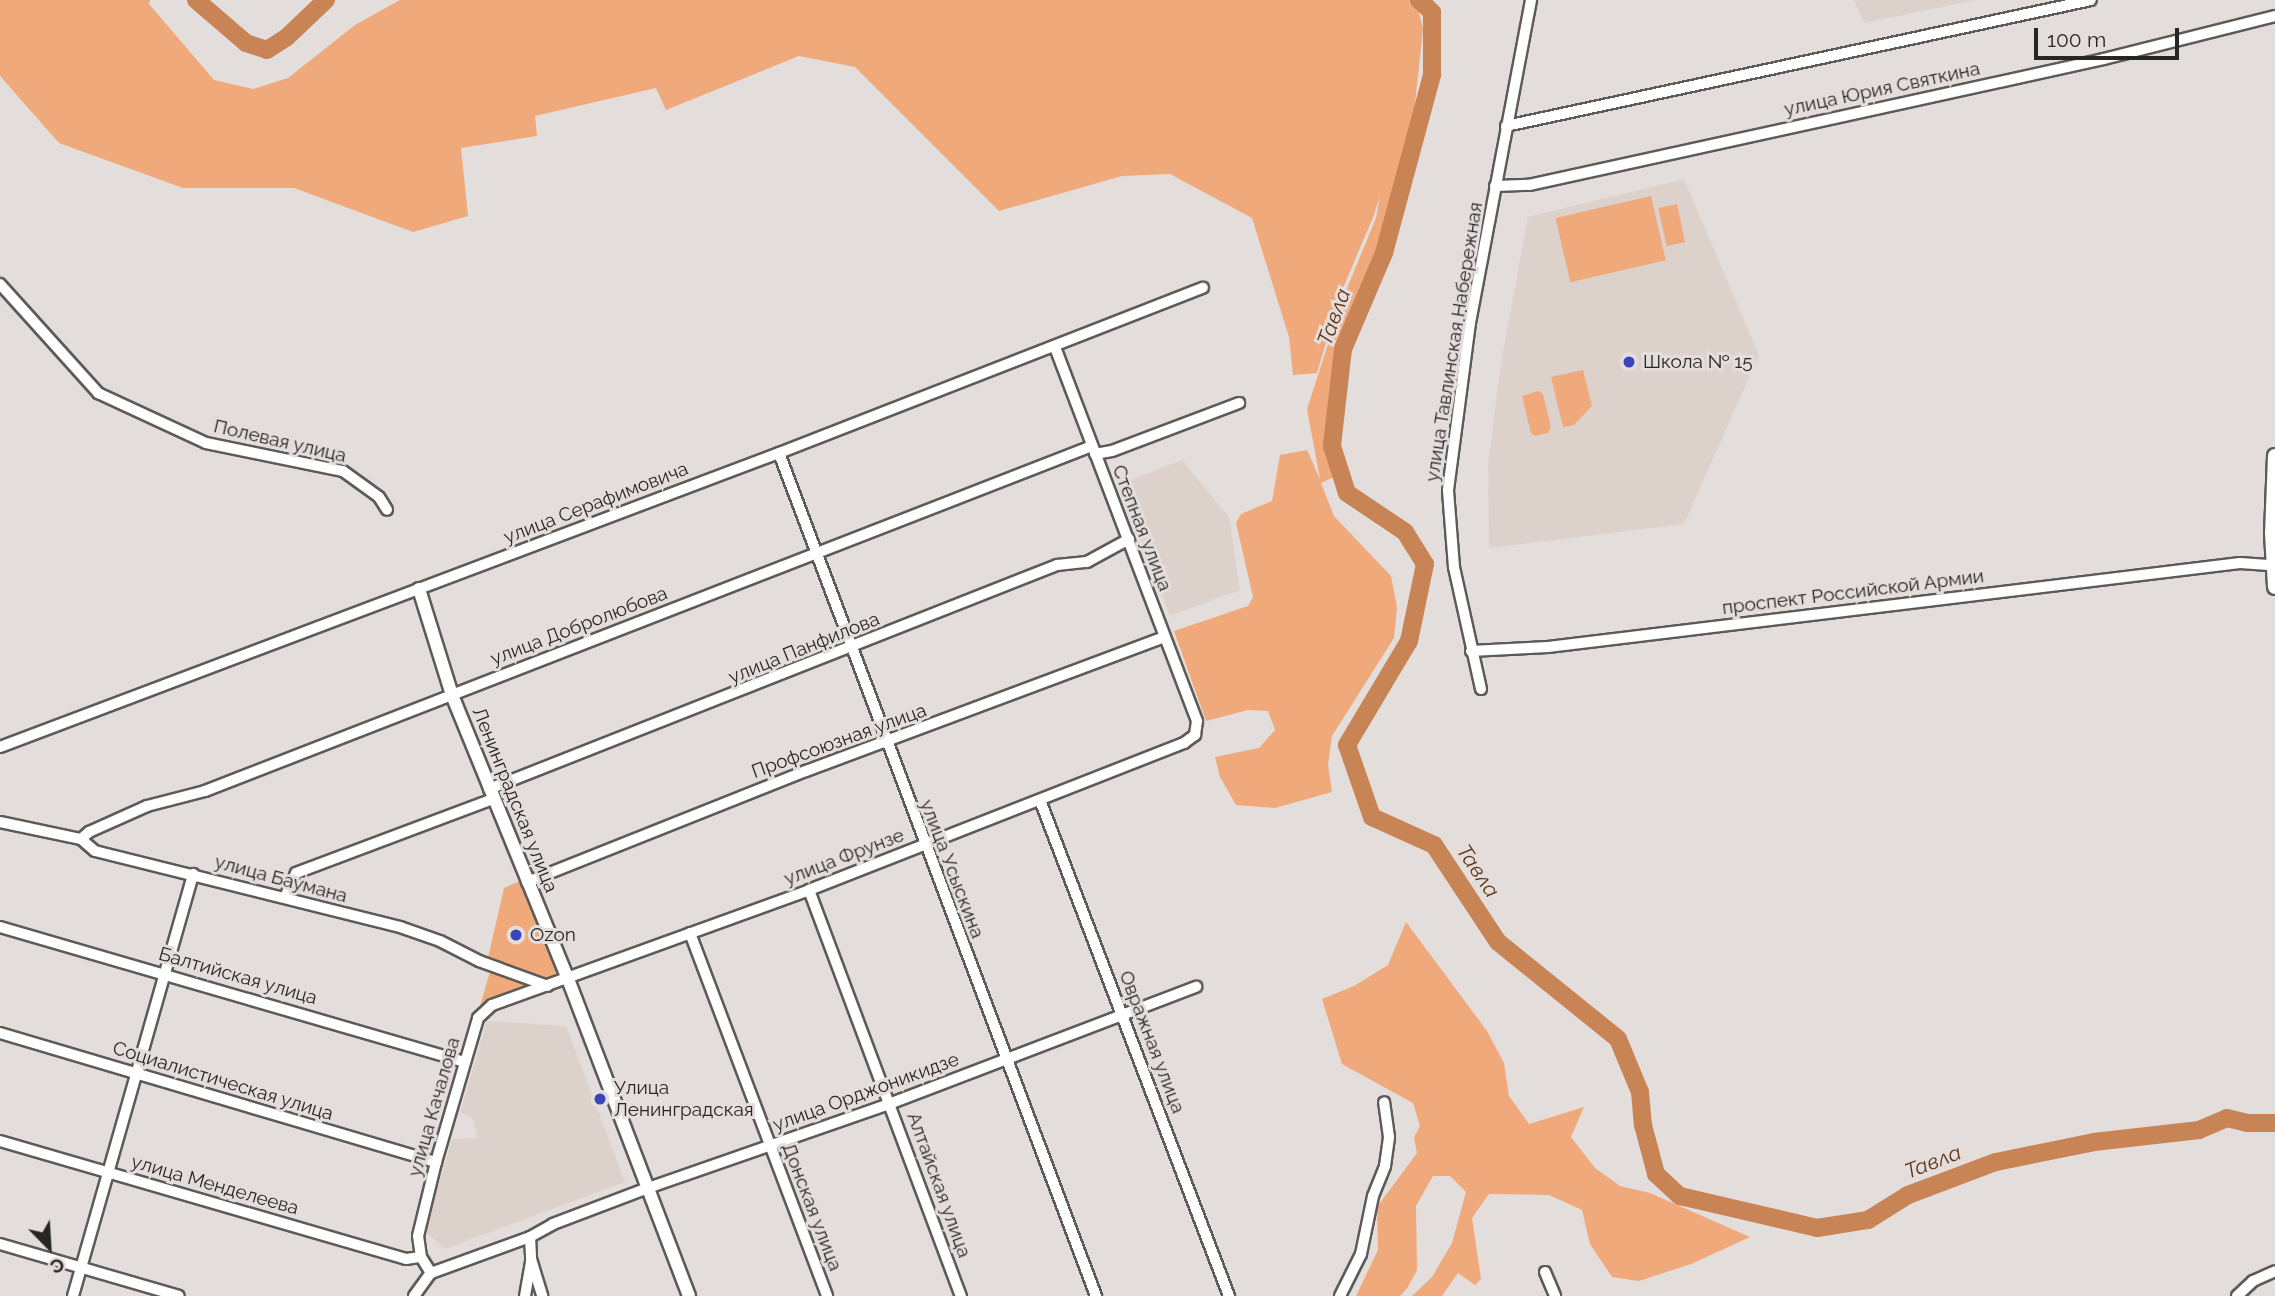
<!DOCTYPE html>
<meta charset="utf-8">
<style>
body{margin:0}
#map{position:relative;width:2275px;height:1296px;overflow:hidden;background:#e3dedc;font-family:Raleway,sans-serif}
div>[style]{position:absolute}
.built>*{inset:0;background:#ddd2cb}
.green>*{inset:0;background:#efa97b;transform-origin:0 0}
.river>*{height:18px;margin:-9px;padding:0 9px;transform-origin:9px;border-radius:9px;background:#c98456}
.roads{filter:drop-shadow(2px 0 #5e5a57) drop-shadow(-2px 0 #5e5a57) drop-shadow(0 2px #5e5a57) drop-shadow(0 -2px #5e5a57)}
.minor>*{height:10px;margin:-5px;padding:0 5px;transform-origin:5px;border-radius:5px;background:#fff}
.tertiary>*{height:12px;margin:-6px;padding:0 6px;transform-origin:6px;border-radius:6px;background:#fff}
.primary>*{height:14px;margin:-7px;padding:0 7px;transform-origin:7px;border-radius:7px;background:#fff}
.dots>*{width:19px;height:19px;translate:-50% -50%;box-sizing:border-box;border:4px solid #e3dedc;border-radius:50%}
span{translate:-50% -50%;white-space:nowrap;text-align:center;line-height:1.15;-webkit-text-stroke:6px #e3dedc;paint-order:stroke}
.street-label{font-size:19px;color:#282625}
.poi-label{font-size:19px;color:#282625}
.left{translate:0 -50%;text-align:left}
.water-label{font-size:21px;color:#613310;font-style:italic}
.north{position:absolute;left:14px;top:1212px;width:70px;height:70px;-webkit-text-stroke:5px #e3dedc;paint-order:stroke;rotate:156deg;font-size:19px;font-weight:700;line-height:28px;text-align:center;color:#282625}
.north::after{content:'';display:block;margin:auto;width:24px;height:32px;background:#282625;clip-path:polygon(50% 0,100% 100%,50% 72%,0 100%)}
.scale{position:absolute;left:2034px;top:28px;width:145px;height:32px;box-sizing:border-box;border:4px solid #282625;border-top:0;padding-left:9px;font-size:21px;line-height:24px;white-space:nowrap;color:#282625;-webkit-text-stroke:5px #e3dedc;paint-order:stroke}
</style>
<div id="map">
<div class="built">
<i style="clip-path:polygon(1854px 0,1976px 0,1864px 23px)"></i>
<i style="clip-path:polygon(1684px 179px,1759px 355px,1684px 524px,1489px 548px,1488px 464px,1500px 369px,1528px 217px)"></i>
<i style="clip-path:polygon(1182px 460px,1229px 517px,1240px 590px,1170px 616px,1118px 485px)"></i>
<i style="clip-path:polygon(487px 1021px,566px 1026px,625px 1182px,445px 1249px,425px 1231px,452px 1139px,478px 1138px,472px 1117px,460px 1113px)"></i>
</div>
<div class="green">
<i style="clip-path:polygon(0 0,150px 0,149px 4px,214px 80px,253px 89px,288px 78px,355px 25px,400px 0,1416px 0,1423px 29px,1404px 206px,1348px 360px,1329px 403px,1347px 471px,1321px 483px,1334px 516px,1391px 576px,1397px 607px,1394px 638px,1332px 736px,1328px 765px,1332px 792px,1275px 808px,1236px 805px,1220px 777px,1215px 757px,1259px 748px,1275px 730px,1268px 711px,1248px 710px,1206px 721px,1174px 631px,1248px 606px,1253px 597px,1236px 523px,1241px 514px,1272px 501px,1280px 455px,1307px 450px,1320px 479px,1307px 409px,1343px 298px,1376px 218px,1380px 195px,1374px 215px,1340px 295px,1317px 373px,1293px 375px,1289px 337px,1252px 218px,1170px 174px,1122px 176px,999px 211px,855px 67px,799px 56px,666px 110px,656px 88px,535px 116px,537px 136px,461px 148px,468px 216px,413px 232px,294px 188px,183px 188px,59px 143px,0 76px)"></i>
<i style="left:1651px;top:196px;width:66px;height:98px;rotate:77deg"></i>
<i style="left:1677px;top:204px;width:39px;height:19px;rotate:78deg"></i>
<i style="clip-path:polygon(1583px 370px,1592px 406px,1574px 425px,1563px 427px,1551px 377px)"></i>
<i style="clip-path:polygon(1538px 391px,1543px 394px,1551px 427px,1548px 433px,1535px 436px,1531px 433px,1522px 396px)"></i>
<i style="clip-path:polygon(520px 881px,549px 945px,557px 969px,554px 977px,543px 980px,491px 962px,488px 958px,504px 888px)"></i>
<i style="clip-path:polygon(1406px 922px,1487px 1031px,1504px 1063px,1509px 1096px,1529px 1124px,1584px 1107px,1571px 1137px,1595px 1168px,1620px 1186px,1650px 1193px,1750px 1237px,1691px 1264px,1639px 1281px,1612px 1277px,1590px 1244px,1582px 1210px,1549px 1195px,1489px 1194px,1472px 1218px,1481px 1279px,1475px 1285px,1458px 1273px,1442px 1296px,1412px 1296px,1432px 1277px,1452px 1243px,1466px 1192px,1450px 1176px,1433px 1176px,1416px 1206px,1417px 1270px,1408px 1287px,1400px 1296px,1356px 1296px,1378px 1250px,1377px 1207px,1417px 1153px,1414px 1137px,1420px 1126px,1413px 1103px,1342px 1064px,1322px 999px,1354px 986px,1388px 965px)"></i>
<i style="clip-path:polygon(490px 972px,533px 986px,480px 1006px)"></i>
</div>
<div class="river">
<i style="left:196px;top:0;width:66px;rotate:40.7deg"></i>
<i style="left:246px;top:43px;width:22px;rotate:18deg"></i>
<i style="left:267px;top:50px;width:24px;rotate:-33deg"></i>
<i style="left:287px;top:37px;width:54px;rotate:-43.5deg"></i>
<i style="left:1419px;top:0;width:18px;rotate:43deg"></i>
<i style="left:1432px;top:12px;width:63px;rotate:90deg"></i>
<i style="left:1432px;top:75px;width:184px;rotate:105.1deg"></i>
<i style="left:1384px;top:253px;width:104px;rotate:113.1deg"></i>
<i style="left:1343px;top:349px;width:98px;rotate:96.5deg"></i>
<i style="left:1332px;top:446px;width:49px;rotate:72.3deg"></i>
<i style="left:1347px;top:493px;width:70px;rotate:33.9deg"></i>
<i style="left:1405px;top:532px;width:38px;rotate:58deg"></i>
<i style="left:1425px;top:564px;width:79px;rotate:101.7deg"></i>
<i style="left:1409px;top:641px;width:121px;rotate:120.8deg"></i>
<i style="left:1347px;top:745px;width:76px;rotate:70.9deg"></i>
<i style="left:1372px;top:817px;width:68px;rotate:24.3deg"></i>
<i style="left:1434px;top:845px;width:116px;rotate:56.6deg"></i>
<i style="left:1498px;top:942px;width:154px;rotate:38.9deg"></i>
<i style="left:1618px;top:1039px;width:57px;rotate:67.5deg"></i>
<i style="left:1640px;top:1092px;width:33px;rotate:85deg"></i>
<i style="left:1643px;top:1125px;width:51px;rotate:75.1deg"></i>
<i style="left:1656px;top:1174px;width:33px;rotate:43deg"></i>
<i style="left:1680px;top:1196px;width:141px;rotate:13.1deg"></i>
<i style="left:1817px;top:1228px;width:52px;rotate:-8.9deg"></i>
<i style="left:1868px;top:1220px;width:47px;rotate:-32deg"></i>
<i style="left:1908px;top:1195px;width:94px;rotate:-20.6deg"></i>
<i style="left:1996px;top:1162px;width:100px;rotate:-11.5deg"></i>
<i style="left:2094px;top:1142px;width:106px;rotate:-6.5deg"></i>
<i style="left:2199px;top:1130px;width:30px;rotate:-23deg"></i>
<i style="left:2227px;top:1118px;width:21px;rotate:14deg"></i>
<i style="left:2247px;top:1123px;width:28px"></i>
</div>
<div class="roads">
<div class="minor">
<i style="left:1506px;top:126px;width:598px;rotate:-12.15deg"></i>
<i style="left:1495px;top:186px;width:34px;rotate:-2deg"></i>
<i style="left:1529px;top:185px;width:589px;rotate:-12.36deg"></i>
<i style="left:2104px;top:59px;width:176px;rotate:-14.1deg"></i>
<i style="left:0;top:284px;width:147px;rotate:48deg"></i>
<i style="left:98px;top:393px;width:119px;rotate:24.8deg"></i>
<i style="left:206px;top:443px;width:140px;rotate:11.6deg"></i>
<i style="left:343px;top:471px;width:44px;rotate:35.8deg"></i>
<i style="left:379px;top:497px;width:15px;rotate:58deg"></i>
<i style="left:779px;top:453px;width:901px;rotate:69.39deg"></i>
<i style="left:1095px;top:454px;width:17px;rotate:-10deg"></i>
<i style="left:1112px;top:451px;width:136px;rotate:-20.7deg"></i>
<i style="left:1471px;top:651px;width:77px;rotate:-3deg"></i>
<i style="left:1548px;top:647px;width:697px;rotate:-6.92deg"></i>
<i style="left:2240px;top:563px;width:32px;rotate:4deg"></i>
<i style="left:1481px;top:689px;width:125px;rotate:-102.5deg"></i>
<i style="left:1454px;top:567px;width:77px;rotate:-94.5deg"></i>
<i style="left:1448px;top:490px;width:168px;rotate:-82.5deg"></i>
<i style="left:1470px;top:323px;width:329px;rotate:-79.3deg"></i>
<i style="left:0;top:747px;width:833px;rotate:-20.68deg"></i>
<i style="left:779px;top:453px;width:455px;rotate:-21.3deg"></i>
<i style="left:489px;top:789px;width:611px;rotate:-21.52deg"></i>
<i style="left:1057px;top:565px;width:30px;rotate:-6deg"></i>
<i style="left:1087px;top:562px;width:48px;rotate:-28.7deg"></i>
<i style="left:1040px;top:800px;width:531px;rotate:69.14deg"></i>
<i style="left:0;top:822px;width:83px;rotate:11.9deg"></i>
<i style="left:81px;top:839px;width:18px;rotate:41deg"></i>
<i style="left:95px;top:851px;width:314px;rotate:14deg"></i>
<i style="left:400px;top:927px;width:42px;rotate:19.3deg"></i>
<i style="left:440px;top:941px;width:44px;rotate:27.1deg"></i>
<i style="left:479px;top:961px;width:73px;rotate:19.9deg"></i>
<i style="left:81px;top:839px;width:11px;rotate:-41deg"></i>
<i style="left:89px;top:832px;width:64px;rotate:-24.1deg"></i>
<i style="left:147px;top:806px;width:60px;rotate:-14.5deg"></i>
<i style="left:205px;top:791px;width:952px;rotate:-21.25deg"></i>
<i style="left:527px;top:882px;width:300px;rotate:-21.7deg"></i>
<i style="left:806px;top:771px;width:382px;rotate:-20.5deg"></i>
<i style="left:809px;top:890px;width:434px;rotate:69.5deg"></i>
<i style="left:285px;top:897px;width:26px;rotate:-65deg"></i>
<i style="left:296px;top:873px;width:210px;rotate:-20.6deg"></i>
<i style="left:0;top:927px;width:484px;rotate:16.2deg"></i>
<i style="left:690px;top:933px;width:388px;rotate:69.3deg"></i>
<i style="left:0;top:1033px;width:455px;rotate:16.5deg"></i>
<i style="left:0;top:1141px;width:423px;rotate:16.2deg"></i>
<i style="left:406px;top:1259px;width:15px;rotate:-8deg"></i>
<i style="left:530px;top:1237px;width:22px;rotate:87deg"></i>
<i style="left:531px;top:1259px;width:39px;rotate:73deg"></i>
<i style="left:0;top:1244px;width:186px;rotate:16.2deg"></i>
<i style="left:1545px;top:1272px;width:26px;rotate:67deg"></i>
<i style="left:431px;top:1273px;width:105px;rotate:-20deg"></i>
<i style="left:530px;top:1237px;width:26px;rotate:-29deg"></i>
<i style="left:553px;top:1224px;width:102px;rotate:-20.8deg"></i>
<i style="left:648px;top:1188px;width:255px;rotate:-19.2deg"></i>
<i style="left:889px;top:1104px;width:329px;rotate:-20.9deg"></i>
<i style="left:73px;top:1296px;width:439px;rotate:-74.1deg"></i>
<i style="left:414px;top:1296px;width:29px;rotate:-54deg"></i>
<i style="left:431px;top:1273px;width:19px;rotate:-122deg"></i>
<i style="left:421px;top:1257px;width:21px;rotate:-98deg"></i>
<i style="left:418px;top:1236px;width:76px;rotate:-76.3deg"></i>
<i style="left:436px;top:1162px;width:150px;rotate:-73.7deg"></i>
<i style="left:478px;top:1018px;width:19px;rotate:-43deg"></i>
<i style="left:492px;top:1005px;width:337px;rotate:-19.9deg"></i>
<i style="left:809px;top:890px;width:403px;rotate:-21.4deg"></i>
<i style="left:1184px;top:743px;width:14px;rotate:-36deg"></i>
<i style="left:1195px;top:735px;width:14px;rotate:-82deg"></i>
<i style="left:1197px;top:721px;width:400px;rotate:-110.8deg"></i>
<i style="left:525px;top:1296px;width:35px;rotate:-80deg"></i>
<i style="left:1340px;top:1296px;width:47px;rotate:-63.4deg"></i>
<i style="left:1361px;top:1254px;width:59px;rotate:-78.3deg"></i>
<i style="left:1373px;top:1196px;width:32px;rotate:-68deg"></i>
<i style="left:1385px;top:1166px;width:29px;rotate:-82deg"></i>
<i style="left:1389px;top:1137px;width:35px;rotate:-98deg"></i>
<i style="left:2237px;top:1296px;width:22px;rotate:-43deg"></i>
<i style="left:2253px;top:1281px;width:24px;rotate:-24deg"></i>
</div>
<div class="tertiary">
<i style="left:419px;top:589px;width:111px;rotate:72.7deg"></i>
<i style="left:452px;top:695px;width:307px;rotate:67.8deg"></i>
<i style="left:568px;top:979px;width:339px;rotate:69.1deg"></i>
</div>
<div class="primary">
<i style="left:2275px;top:456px;width:77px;rotate:92.2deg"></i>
<i style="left:2272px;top:533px;width:54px;rotate:86.8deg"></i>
</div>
</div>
<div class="dots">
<i style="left:1629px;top:362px;background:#3945b9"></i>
<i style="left:516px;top:935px;background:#3945b9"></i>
<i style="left:600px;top:1099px;background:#3945b9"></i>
</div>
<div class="street-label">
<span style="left:1882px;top:89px;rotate:-12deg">улица Юрия Святкина</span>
<span style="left:1454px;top:342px;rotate:-81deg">улица Тавлинская Набережная</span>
<span style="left:280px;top:441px;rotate:13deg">Полевая улица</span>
<span style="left:596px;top:503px;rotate:-21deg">улица Серафимовича</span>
<span style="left:1142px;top:528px;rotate:69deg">Степная улица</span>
<span style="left:1853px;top:592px;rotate:-7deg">проспект Российской Армии</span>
<span style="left:579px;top:626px;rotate:-21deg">улица Добролюбова</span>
<span style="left:804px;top:648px;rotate:-22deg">улица Панфилова</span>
<span style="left:839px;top:741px;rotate:-20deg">Профсоюзная улица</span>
<span style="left:515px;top:800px;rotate:68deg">Ленинградская улица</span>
<span style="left:844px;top:857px;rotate:-21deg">улица Фрунзе</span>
<span style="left:952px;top:869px;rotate:69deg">улица Усыскина</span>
<span style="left:281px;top:879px;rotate:15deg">улица Баумана</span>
<span style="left:238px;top:976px;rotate:16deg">Балтийская улица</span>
<span style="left:1152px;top:1042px;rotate:69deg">Овражная улица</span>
<span style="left:223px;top:1081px;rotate:17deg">Социалистическая улица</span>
<span style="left:866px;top:1092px;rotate:-20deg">улица Орджоникидзе</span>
<span style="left:434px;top:1107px;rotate:-74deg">улица Качалова</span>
<span style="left:215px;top:1185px;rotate:16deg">улица Менделеева</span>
<span style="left:939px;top:1185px;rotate:70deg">Алтайская улица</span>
<span style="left:812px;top:1207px;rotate:69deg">Донская улица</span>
</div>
<div class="poi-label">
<span class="left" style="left:1643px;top:362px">Школа № 15</span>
<span class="left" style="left:530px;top:935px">Ozon</span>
<span class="left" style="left:614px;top:1099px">Улица<br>Ленинградская</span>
</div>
<div class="water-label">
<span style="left:1334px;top:317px;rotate:-70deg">Тавла</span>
<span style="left:1478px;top:871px;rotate:56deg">Тавла</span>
<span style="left:1933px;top:1162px;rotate:-21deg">Тавла</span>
</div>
<div class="north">С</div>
<div class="scale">100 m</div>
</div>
